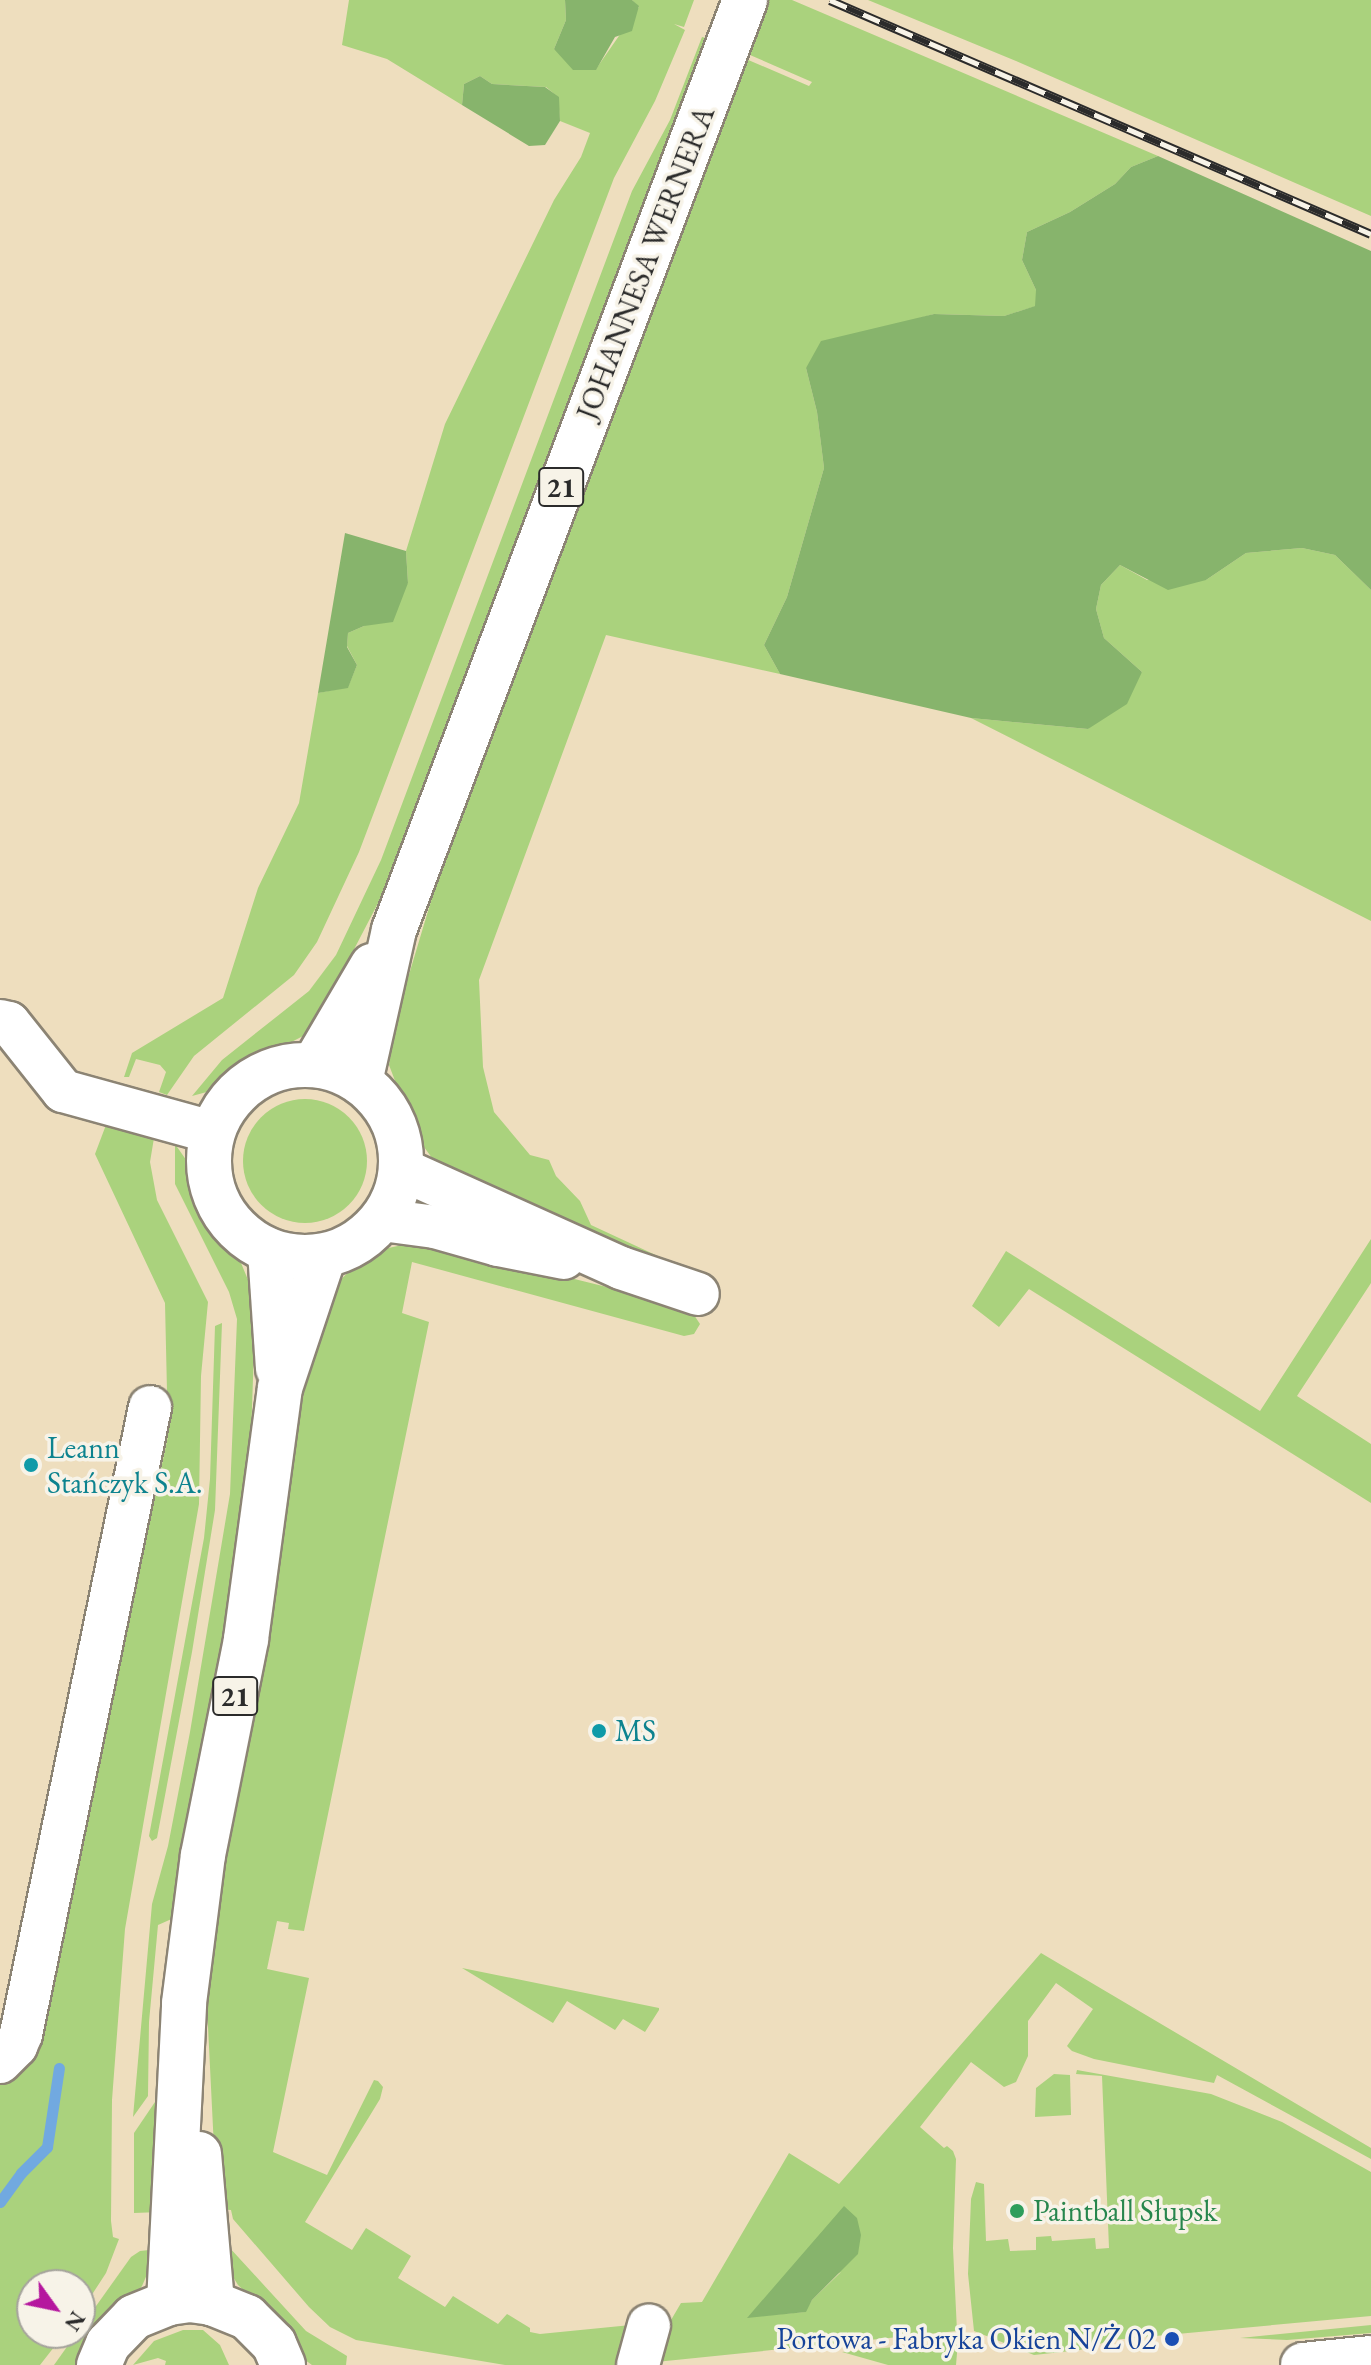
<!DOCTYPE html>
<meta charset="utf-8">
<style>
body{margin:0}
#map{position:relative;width:1371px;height:2365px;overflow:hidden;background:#eedebe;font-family:"EB Garamond",serif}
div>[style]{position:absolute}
.green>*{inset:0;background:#aad27d}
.round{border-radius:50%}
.forest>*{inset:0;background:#87b46c}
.stream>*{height:11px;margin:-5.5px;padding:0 5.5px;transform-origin:5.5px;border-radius:5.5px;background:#71a9e0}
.roads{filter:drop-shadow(2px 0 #8c8474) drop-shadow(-2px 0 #8c8474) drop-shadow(0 2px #8c8474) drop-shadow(0 -2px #8c8474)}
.minor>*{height:42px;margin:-21px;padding:0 21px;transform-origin:21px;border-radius:21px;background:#fff}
.major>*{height:44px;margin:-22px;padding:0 22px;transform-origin:22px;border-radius:22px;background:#fff}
.major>.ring{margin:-22px;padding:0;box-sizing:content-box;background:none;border:44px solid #fff;border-radius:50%}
.rail>*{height:9px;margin-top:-4.5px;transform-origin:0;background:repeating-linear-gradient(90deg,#f7f3e8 0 18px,#2b2b2b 0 36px);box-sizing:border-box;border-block:2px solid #2b2b2b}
.dots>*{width:22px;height:22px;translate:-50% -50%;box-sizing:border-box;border:4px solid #f7f3e8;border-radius:50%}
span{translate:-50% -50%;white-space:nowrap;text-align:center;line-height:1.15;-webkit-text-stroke:7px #f7f3e8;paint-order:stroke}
.shield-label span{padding:2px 6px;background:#f7f3e8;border:2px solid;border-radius:6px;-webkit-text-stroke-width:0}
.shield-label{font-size:28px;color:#2b2b2b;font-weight:700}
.street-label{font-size:30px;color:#2b2b2b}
.culture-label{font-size:30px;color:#0d838f}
.left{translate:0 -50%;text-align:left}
.leisure-label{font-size:30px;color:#27864d}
.transit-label{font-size:30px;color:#164399}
.right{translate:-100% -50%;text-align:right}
.north{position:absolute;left:16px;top:2269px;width:80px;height:80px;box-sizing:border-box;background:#f7f3e8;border:2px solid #a5a39c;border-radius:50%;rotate:123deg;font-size:22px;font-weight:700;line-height:32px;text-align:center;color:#2b2b2b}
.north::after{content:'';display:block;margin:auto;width:28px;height:36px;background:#b5179e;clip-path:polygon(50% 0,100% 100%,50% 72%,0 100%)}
</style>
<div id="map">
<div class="green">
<i style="clip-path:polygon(349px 0,565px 0,566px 20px,554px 49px,596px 69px,639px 7px,632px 0,694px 0,684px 27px,674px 24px,685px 30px,655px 101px,614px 178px,359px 852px,317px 942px,294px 975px,194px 1056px,167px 1095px,159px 1092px,166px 1072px,160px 1065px,136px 1059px,129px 1077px,124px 1077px,132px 1053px,223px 998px,258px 888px,299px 803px,318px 693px,348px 687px,357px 665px,347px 646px,348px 633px,364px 626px,408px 583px,406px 551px,445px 424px,554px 200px,581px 157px,590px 133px,560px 121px,558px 97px,546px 87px,492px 84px,480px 76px,464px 84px,462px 105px,387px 59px,342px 45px)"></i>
<i style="clip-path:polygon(769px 0,792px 0,1158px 156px,1131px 167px,1115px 184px,1070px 212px,1027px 232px,1022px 260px,1036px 290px,1036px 306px,1004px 316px,934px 314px,881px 329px,806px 368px,817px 412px,824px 468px,787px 597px,764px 645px,780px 674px,606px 635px,479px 980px,483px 1067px,494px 1112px,530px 1155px,549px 1160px,556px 1176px,580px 1201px,591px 1225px,703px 1277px,616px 1246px,440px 1169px,416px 1136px,389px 1065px,396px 1018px,443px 861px,746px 59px,809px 86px,812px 82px,750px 55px)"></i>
<i style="clip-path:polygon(868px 0,1371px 0,1371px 216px,1016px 61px)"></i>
<i style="clip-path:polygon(702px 37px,706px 38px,699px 65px,388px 884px,311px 1032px,238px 1069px,214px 1090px,192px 1096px,222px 1060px,309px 991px,336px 955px,381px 860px,632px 191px,670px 120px)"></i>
<i style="clip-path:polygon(1302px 548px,1335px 555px,1371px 590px,1371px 921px,971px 718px,1088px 729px,1142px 672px,1104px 638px,1096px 609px,1101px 585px,1120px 565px,1147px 580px,1206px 580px,1246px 553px)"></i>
<i class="round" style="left:243px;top:1099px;width:124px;height:124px"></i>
<i style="clip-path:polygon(109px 1117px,155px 1132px,150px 1162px,157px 1200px,208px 1302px,201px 1376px,199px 1504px,125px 1929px,112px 2100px,111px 2221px,113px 2237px,119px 2239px,106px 2273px,80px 2313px,80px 2285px,32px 2285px,32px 2333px,65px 2333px,40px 2365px,0 2365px,0 2077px,41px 2031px,168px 1436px,165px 1303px,95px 1154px)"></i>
<i style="clip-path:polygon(175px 1144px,189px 1164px,202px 1212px,241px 1263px,251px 1287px,255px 1320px,250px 1466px,246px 1512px,176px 1917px,158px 1925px,149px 2022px,148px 2096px,133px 2117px,152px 1904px,168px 1846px,190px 1732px,230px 1494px,237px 1319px,229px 1292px,175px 1184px)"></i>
<i style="clip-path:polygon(1371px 1239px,1371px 1283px,1297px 1396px,1371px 1444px,1371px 1503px,1029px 1289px,999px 1327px,972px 1306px,1006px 1251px,1260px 1411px)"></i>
<i style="clip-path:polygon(421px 1241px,635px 1294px,692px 1312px,700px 1324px,694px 1334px,684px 1336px,412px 1262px,402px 1313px,429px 1322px,304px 1931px,288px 1929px,289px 1923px,277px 1921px,267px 1969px,309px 1978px,273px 2152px,327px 2175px,374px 2080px,378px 2081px,383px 2087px,380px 2099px,305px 2222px,352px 2250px,366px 2228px,411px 2256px,398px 2278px,445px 2307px,453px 2296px,498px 2324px,507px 2314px,530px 2328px,530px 2332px,540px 2334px,631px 2325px,620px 2365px,505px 2365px,356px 2340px,330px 2327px,309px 2307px,233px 2219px,231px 2210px,217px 2209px,207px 2006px,212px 1930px,316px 1322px,332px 1288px,361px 1260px,379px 1250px)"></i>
<i style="clip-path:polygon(222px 1323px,215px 1510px,192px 1652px,157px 1838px,152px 1841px,149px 1836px,204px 1538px,210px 1479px,215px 1326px)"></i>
<i style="clip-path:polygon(evenodd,1041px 1953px,1371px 2148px,1371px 2159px,1217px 2075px,1214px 2083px,1094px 2059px,1072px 2051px,1067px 2046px,1093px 2009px,1056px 1983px,1028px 2021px,1028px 2056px,1016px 2082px,1004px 2087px,971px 2062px,920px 2127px,944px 2148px,947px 2146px,953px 2151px,956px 2159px,953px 2248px,957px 2331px,656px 2362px,664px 2332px,681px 2303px,702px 2302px,789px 2153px,839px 2184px,1041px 1953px,841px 2272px,812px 2300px,805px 2312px,748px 2317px,841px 2272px)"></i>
<i style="clip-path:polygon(462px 1968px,659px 2008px,659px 2010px,645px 2032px,623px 2019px,615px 2030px,567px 2001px,553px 2023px)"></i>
<i style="clip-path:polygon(1077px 2070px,1211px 2094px,1282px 2122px,1371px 2172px,1371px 2316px,1112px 2340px,1080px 2350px,1034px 2355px,974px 2331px,968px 2274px,971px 2199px,976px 2182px,984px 2184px,986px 2241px,1008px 2239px,1010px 2251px,1036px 2250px,1036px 2237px,1051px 2236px,1052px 2241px,1095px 2238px,1096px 2249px,1109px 2248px,1102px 2076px,1076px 2074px)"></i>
<i style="clip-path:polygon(1054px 2074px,1070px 2075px,1071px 2115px,1035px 2117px,1036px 2088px)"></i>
<i style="clip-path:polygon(155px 2102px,160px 2108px,160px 2212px,134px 2213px,134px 2133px)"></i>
<i style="clip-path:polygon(228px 2246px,306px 2331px,347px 2356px,346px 2365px,312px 2365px,305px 2360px,276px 2321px,238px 2285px,227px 2267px)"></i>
<i style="clip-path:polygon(158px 2249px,142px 2286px,83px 2365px,54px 2365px,131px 2257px,140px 2251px)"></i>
<i style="clip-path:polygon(1371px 2325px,1371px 2333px,1287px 2340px,1240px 2338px)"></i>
<i style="clip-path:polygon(183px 2330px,203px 2330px,220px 2345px,229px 2365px,165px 2365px,166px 2361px,158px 2358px,133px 2365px,154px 2341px)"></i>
<i style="clip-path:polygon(958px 2341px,956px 2365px,888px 2365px,842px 2352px)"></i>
</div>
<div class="forest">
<i style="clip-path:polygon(565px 0,632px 0,639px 6px,632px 31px,615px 37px,596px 70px,573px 70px,554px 49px,566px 20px)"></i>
<i style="clip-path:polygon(480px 76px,492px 84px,545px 87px,559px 97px,560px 121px,545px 145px,529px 146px,462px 105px,464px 84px)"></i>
<i style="clip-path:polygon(1158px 156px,1371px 251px,1371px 590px,1335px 555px,1302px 548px,1246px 553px,1206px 580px,1168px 590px,1120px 565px,1101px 585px,1096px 609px,1104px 638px,1142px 672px,1127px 704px,1088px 729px,971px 718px,780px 674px,764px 645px,787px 597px,824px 468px,817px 412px,806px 368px,821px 341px,934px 314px,1004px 316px,1035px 306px,1036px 290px,1022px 260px,1027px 232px,1070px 212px,1115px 184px,1131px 167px)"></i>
<i style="clip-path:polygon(345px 533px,406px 551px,408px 583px,393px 622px,364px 626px,348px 633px,347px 647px,357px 665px,348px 688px,318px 693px)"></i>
<i style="clip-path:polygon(844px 2206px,857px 2218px,861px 2235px,858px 2254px,812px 2300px,806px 2312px,747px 2318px)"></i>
</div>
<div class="stream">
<i style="left:0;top:2202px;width:36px;rotate:-54deg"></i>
<i style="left:21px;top:2173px;width:37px;rotate:-45deg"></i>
<i style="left:47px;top:2147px;width:80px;rotate:-81.4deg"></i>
</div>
<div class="roads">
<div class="minor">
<i style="left:0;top:1021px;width:9px;rotate:13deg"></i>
<i style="left:9px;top:1023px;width:87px;rotate:51.5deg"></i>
<i style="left:63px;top:1091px;width:155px;rotate:15.4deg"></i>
<i style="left:401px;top:1169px;width:241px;rotate:24.2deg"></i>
<i style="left:621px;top:1268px;width:81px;rotate:18.7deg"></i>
<i style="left:382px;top:1220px;width:53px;rotate:7.5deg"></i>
<i style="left:435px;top:1227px;width:66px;rotate:15.9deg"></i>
<i style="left:498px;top:1245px;width:67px;rotate:11.1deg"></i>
<i style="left:0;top:2062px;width:23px;rotate:-45deg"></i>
<i style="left:16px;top:2046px;width:13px;rotate:-67deg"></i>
<i style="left:21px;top:2034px;width:640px;rotate:-78.37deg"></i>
<i style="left:638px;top:2365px;width:41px;rotate:-74.6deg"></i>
</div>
<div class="major">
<i class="ring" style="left:209px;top:1065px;width:148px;height:148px"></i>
<i style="left:314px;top:1065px;width:115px;rotate:-59.6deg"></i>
<i style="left:360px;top:1082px;width:156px;rotate:-77.4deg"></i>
<i style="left:394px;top:930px;width:994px;rotate:-69.32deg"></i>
<i style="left:270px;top:1251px;width:118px;rotate:86.1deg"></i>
<i style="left:199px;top:2154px;width:150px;rotate:85deg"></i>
<i style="left:169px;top:2303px;width:300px;rotate:-87.1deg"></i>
<i style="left:184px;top:2003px;width:149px;rotate:-82.7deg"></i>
<i style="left:203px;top:1855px;width:220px;rotate:-78.7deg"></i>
<i style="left:246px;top:1639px;width:253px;rotate:-82.3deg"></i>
<i style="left:280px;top:1388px;width:139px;rotate:-71.6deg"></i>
<i style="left:99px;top:2365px;width:23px;rotate:-67deg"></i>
<i style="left:108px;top:2344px;width:37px;rotate:-46deg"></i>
<i style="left:134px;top:2317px;width:38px;rotate:-22deg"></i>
<i style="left:169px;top:2303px;width:21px;rotate:-8deg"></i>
<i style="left:190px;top:2300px;width:22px;rotate:8deg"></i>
<i style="left:212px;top:2303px;width:38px;rotate:22deg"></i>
<i style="left:247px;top:2317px;width:38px;rotate:45deg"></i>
<i style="left:274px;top:2344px;width:23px;rotate:67deg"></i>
<i style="left:1303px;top:2365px;width:68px;rotate:-5.9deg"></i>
</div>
</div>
<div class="rail">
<i style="left:830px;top:0;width:589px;rotate:23.39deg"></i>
</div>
<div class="dots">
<i style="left:31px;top:1465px;background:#0f9aa8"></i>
<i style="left:599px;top:1731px;background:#0f9aa8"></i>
<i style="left:1017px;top:2211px;background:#2e9e5b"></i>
<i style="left:1172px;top:2339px;background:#1a4fb4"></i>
</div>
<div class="shield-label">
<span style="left:561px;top:487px">21</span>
<span style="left:235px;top:1696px">21</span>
</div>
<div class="street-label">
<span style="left:646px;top:263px;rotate:-69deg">JOHANNESA WERNERA</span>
</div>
<div class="culture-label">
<span class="left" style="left:47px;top:1465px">Leann<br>Stańczyk S.A.</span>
<span class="left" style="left:615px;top:1731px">MS</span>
</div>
<div class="leisure-label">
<span class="left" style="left:1033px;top:2211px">Paintball Słupsk</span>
</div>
<div class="transit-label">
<span class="right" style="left:1156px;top:2339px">Portowa - Fabryka Okien N/Ż 02</span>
</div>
<div class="north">N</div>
</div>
